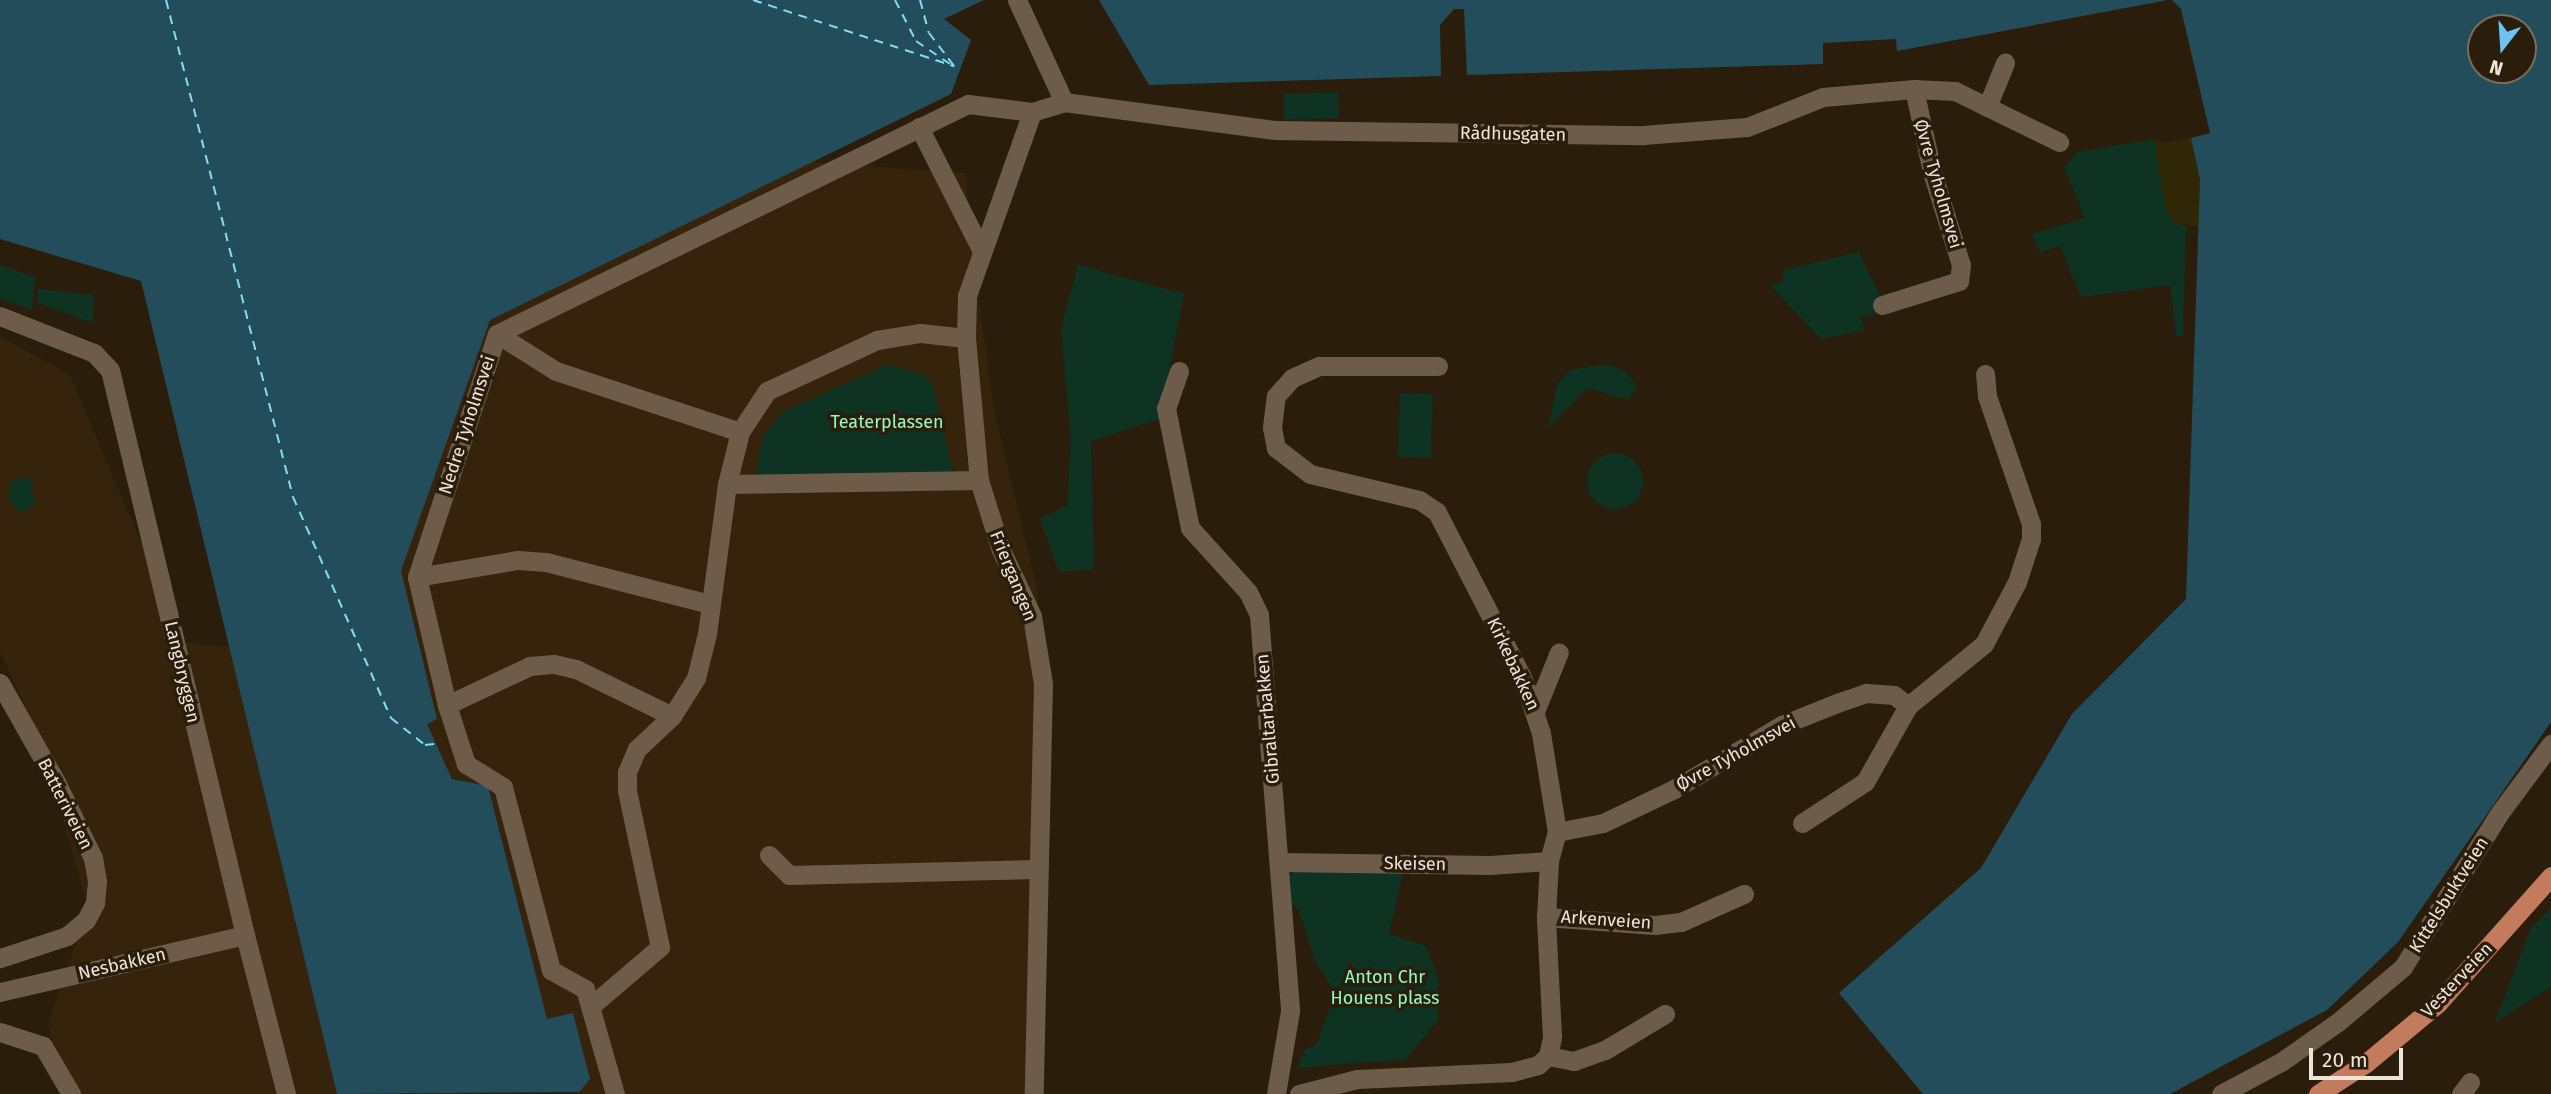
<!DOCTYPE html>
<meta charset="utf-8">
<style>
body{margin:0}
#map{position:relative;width:2551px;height:1094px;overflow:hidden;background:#2b1d0c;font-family:"Fira Sans",sans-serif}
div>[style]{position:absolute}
.built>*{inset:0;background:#36230c}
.green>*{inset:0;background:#0e3322;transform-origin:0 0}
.round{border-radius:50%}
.sand>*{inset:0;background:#2f2706}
.water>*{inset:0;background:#244d5b}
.ferry>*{height:2px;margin-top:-1px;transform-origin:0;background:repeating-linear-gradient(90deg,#83dbfa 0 9px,transparent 0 16px)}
.pedestrian>*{height:19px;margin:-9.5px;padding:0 9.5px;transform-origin:9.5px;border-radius:9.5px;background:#6d5c4a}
.minor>*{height:19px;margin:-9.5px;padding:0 9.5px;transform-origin:9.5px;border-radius:9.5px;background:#6d5c4a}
.tertiary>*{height:19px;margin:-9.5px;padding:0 9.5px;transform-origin:9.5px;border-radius:9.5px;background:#6d5c4a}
.primary>*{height:19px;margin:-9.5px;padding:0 9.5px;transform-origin:9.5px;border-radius:9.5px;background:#c37b5d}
span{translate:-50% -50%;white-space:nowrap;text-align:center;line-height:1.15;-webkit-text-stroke:7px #2b1d0c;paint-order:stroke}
.street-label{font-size:18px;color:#eee4da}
.park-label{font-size:18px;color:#8ffbc5}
.north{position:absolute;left:2467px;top:14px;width:70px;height:70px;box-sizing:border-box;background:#2b1d0c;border:2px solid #796d5e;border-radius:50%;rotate:197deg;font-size:19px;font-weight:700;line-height:28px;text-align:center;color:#eee4da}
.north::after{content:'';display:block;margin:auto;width:24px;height:32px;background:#6cc3f2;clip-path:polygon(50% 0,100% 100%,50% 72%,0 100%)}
.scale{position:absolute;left:2309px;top:1048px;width:94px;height:32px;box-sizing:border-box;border:4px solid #eee4da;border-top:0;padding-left:9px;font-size:21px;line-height:24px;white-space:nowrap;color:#eee4da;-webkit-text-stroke:5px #2b1d0c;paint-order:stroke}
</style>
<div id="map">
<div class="built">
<i style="clip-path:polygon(811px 162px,966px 173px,969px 229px,994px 410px,1038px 593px,1033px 1094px,574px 1094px,579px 1092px,572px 1014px,547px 1020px,488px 786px,452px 779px,427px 724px,401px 571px,490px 320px)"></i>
<i style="clip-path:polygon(0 336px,70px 375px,183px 642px,230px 647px,337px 1094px,66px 1094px,48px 1025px,88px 907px,40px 738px,0 652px)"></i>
</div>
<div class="green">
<i style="left:1338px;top:92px;width:26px;height:55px;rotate:88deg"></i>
<i style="clip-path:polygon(2154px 139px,2176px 223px,2186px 226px,2183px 336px,2176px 336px,2170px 285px,2081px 297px,2060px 246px,2040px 252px,2032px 234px,2085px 218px,2064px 167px,2078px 152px)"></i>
<i style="clip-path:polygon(1859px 252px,1887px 310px,1861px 317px,1865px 330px,1821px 339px,1771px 286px,1783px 281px,1783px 270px)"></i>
<i style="clip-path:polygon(0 265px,35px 277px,32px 310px,0 299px)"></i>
<i style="clip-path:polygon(1078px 265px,1184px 294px,1160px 419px,1091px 441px,1094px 569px,1059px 572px,1040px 519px,1067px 506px,1071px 441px,1061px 328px)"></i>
<i style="clip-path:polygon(38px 289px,94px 295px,93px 323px,38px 303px)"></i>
<i style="clip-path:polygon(1607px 364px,1626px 372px,1637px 386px,1628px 400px,1588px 388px,1548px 427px,1558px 383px,1570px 370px)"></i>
<i style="clip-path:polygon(888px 365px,924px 375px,933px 385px,954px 476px,756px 475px,763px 436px,782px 412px)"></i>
<i style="left:1400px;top:393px;width:33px;height:64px;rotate:2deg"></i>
<i class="round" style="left:1587px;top:453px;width:56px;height:56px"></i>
<i style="clip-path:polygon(29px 477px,36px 504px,20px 513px,9px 500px,11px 480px)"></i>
<i style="clip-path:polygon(1297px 868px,1403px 871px,1389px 934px,1426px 946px,1438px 977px,1438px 1020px,1406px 1059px,1297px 1068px,1305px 1049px,1316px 1045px,1332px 1003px,1332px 987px,1316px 963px,1299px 911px,1288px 899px,1286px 881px)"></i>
<i style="clip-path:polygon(2551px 908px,2551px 987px,2495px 1022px,2531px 928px)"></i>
</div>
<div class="sand">
<i style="clip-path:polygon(2191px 138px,2200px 179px,2199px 227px,2176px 223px,2166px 211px,2154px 139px,2161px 143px)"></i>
</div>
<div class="water">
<i style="clip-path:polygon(0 0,984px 0,944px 19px,971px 40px,951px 94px,490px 320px,401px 571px,437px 719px,427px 724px,452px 779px,488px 786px,547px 1019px,573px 1013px,590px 1079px,579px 1092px,337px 1094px,141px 281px,0 239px)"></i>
<i style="clip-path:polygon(1099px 0,2168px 0,1897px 51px,1896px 39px,1823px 43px,1823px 64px,1467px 75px,1464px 9px,1454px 9px,1440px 25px,1441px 76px,1149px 85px)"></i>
<i style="clip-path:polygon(evenodd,2172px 0,2551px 0,2551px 722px,2398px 942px,2327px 1010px,2170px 1094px,1923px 1094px,1839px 993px,1981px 868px,2072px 714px,2186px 599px,2200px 179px,2191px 138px,2210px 133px,2181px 9px,2172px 0,2481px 28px,2523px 28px,2523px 70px,2481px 70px,2481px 28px)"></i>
</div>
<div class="ferry">
<i style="left:166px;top:0;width:513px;rotate:75.67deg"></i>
<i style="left:293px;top:497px;width:242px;rotate:66.1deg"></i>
<i style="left:391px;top:718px;width:43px;rotate:38.5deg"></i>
<i style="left:425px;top:745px;width:9px;rotate:-6deg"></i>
<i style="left:753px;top:0;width:212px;rotate:18.2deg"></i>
<i style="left:895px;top:0;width:46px;rotate:62.9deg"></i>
<i style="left:916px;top:41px;width:41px;rotate:34.1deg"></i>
<i style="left:920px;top:0;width:34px;rotate:75deg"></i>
<i style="left:929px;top:33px;width:41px;rotate:52.9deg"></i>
</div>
<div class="pedestrian">
<i style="left:919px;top:127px;width:137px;rotate:63.1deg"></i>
<i style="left:497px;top:334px;width:70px;rotate:32.1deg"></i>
<i style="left:556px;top:371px;width:194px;rotate:18.3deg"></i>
<i style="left:727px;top:484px;width:252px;rotate:-0.9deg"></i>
<i style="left:245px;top:935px;width:164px;rotate:75.5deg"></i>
<i style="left:591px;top:1006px;width:91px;rotate:-40.5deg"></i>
<i style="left:660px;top:947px;width:160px;rotate:-101.9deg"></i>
<i style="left:627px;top:790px;width:18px;rotate:-90deg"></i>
<i style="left:627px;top:772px;width:25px;rotate:-67deg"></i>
<i style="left:615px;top:1094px;width:109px;rotate:-105.9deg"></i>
<i style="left:585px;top:989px;width:39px;rotate:-151deg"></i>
<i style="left:551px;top:970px;width:189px;rotate:-104.7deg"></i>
<i style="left:503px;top:787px;width:44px;rotate:-148.1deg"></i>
<i style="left:466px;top:764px;width:62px;rotate:-107.9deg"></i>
<i style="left:447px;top:705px;width:131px;rotate:-103.2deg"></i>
<i style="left:417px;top:577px;width:256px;rotate:-71.8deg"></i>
<i style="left:497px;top:334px;width:524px;rotate:-26.03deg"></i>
<i style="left:968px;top:104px;width:64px;rotate:7.1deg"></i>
</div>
<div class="minor">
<i style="left:1017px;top:0;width:112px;rotate:65.3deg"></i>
<i style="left:1987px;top:107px;width:48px;rotate:-67.8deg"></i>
<i style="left:1032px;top:112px;width:34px;rotate:-17deg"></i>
<i style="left:1064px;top:102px;width:213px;rotate:7.6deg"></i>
<i style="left:1275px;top:130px;width:368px;rotate:0.8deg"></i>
<i style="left:1643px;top:135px;width:104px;rotate:-4.4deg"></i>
<i style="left:1747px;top:127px;width:82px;rotate:-21.5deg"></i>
<i style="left:1823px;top:97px;width:91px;rotate:-5deg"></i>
<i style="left:1914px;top:89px;width:41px;rotate:2.8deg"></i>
<i style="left:1955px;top:91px;width:116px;rotate:26.1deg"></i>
<i style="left:1882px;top:305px;width:81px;rotate:-17.3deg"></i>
<i style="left:1959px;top:281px;width:16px;rotate:-83deg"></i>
<i style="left:1961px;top:265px;width:97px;rotate:-107.3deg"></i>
<i style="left:1932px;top:172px;width:85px;rotate:-102.2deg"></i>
<i style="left:0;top:316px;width:101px;rotate:21.5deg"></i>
<i style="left:94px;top:353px;width:23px;rotate:47deg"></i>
<i style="left:110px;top:370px;width:581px;rotate:76.56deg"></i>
<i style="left:245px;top:935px;width:252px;rotate:166.9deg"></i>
<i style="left:1179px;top:371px;width:39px;rotate:109deg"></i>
<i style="left:1166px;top:408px;width:122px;rotate:78.7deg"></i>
<i style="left:1190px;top:528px;width:86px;rotate:47.8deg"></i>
<i style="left:1248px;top:592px;width:25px;rotate:64deg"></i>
<i style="left:1259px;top:615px;width:397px;rotate:85.5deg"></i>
<i style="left:1290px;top:1011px;width:84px;rotate:99.6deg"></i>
<i style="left:417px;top:577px;width:102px;rotate:-9.6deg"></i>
<i style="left:518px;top:560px;width:28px;rotate:4deg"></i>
<i style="left:546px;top:562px;width:169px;rotate:14.4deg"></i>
<i style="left:0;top:683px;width:114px;rotate:60.5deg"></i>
<i style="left:56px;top:782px;width:85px;rotate:64deg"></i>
<i style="left:93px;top:858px;width:23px;rotate:80deg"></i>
<i style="left:97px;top:881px;width:22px;rotate:95deg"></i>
<i style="left:95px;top:903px;width:19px;rotate:118deg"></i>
<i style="left:86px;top:920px;width:25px;rotate:140deg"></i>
<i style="left:67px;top:936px;width:71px;rotate:161.8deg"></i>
<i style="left:447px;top:705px;width:92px;rotate:-25.2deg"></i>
<i style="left:530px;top:666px;width:24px;rotate:-5deg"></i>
<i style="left:554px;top:664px;width:23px;rotate:13deg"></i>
<i style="left:576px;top:669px;width:107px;rotate:26.1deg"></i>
<i style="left:1536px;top:709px;width:61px;rotate:-68deg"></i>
<i style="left:637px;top:749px;width:48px;rotate:-43.3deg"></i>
<i style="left:672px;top:716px;width:45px;rotate:-57.7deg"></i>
<i style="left:696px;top:678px;width:45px;rotate:-76deg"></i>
<i style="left:707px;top:634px;width:151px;rotate:-82.4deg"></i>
<i style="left:727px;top:484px;width:54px;rotate:-76deg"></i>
<i style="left:740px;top:432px;width:49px;rotate:-56.6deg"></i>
<i style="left:767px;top:391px;width:121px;rotate:-24.9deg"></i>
<i style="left:877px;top:340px;width:44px;rotate:-9.2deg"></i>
<i style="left:920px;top:333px;width:46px;rotate:6.2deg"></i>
<i style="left:1802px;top:823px;width:75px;rotate:-33.1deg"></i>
<i style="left:1865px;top:782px;width:87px;rotate:-60.5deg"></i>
<i style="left:1557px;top:832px;width:47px;rotate:-11.1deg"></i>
<i style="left:1603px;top:823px;width:79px;rotate:-25.6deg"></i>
<i style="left:1674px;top:789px;width:126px;rotate:-30.7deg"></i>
<i style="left:1782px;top:725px;width:59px;rotate:-21.8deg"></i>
<i style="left:1837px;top:703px;width:31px;rotate:-19deg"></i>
<i style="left:1866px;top:693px;width:28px;rotate:4deg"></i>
<i style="left:1894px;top:695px;width:18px;rotate:38deg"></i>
<i style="left:1908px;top:706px;width:98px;rotate:-39.2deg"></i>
<i style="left:1984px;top:644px;width:70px;rotate:-62deg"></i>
<i style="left:2017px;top:582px;width:45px;rotate:-72deg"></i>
<i style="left:2031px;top:539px;width:15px;rotate:-90deg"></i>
<i style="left:2031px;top:524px;width:135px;rotate:-109deg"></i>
<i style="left:1987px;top:396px;width:22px;rotate:-95deg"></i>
<i style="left:769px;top:855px;width:28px;rotate:45deg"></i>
<i style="left:789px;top:875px;width:249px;rotate:-1.4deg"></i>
<i style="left:1280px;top:862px;width:210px;rotate:0.8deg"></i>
<i style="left:1490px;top:865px;width:59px;rotate:-3.9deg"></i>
<i style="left:1546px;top:917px;width:109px;rotate:4.2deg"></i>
<i style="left:1655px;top:925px;width:26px;rotate:-7deg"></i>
<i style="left:1681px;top:922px;width:69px;rotate:-24deg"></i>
<i style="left:0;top:1032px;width:45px;rotate:18deg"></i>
<i style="left:43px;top:1046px;width:56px;rotate:59.7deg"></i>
<i style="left:1548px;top:1056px;width:26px;rotate:11deg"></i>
<i style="left:1574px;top:1061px;width:33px;rotate:-20deg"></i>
<i style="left:1605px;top:1050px;width:70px;rotate:-31deg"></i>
<i style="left:1299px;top:1094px;width:60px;rotate:-14.5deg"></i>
<i style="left:1357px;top:1079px;width:155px;rotate:-2.6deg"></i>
<i style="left:1512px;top:1072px;width:27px;rotate:-15deg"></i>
<i style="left:1538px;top:1065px;width:13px;rotate:-42deg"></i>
<i style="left:1548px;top:1056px;width:19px;rotate:-78deg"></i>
<i style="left:1552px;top:1037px;width:120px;rotate:-92.9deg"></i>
<i style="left:1546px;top:917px;width:56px;rotate:-86.9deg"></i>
<i style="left:1549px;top:861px;width:30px;rotate:-75deg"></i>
<i style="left:1557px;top:832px;width:100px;rotate:-99.2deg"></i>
<i style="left:1541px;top:733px;width:59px;rotate:-108.7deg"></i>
<i style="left:1522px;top:677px;width:186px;rotate:-117.3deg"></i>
<i style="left:1437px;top:512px;width:22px;rotate:-146deg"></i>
<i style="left:1419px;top:500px;width:112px;rotate:-166.6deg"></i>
<i style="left:1310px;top:474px;width:43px;rotate:-142.6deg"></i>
<i style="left:1276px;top:448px;width:21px;rotate:-101deg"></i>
<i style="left:1272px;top:427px;width:31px;rotate:-83deg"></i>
<i style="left:1276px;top:396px;width:24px;rotate:-48deg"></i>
<i style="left:1292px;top:378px;width:30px;rotate:-24deg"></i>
<i style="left:1319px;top:366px;width:119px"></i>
<i style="left:2221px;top:1094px;width:68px;rotate:-28.1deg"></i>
<i style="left:2281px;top:1062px;width:70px;rotate:-35.1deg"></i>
<i style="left:2338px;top:1022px;width:85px;rotate:-40.2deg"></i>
<i style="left:2403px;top:967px;width:184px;rotate:-57.9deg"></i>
<i style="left:2501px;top:811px;width:84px;rotate:-53.3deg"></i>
<i style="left:2461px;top:1094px;width:15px;rotate:-53deg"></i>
</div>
<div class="tertiary">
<i style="left:1032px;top:112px;width:195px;rotate:109.5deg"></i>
<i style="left:967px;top:296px;width:42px;rotate:91.4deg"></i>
<i style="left:966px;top:338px;width:143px;rotate:84.8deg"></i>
<i style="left:979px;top:480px;width:73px;rotate:72.6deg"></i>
<i style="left:1001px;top:550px;width:73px;rotate:64.8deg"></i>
<i style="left:1032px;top:616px;width:69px;rotate:80.8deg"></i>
<i style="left:1043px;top:684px;width:410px;rotate:91.3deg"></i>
</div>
<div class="primary">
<i style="left:2318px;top:1094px;width:57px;rotate:-32.9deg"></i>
<i style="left:2366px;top:1063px;width:94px;rotate:-39.8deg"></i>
<i style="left:2438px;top:1003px;width:170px;rotate:-48.3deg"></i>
</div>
<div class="street-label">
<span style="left:1513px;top:134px;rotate:1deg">Rådhusgaten</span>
<span style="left:1938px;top:184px;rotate:74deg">Øvre Tyholmsvei</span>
<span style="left:467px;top:425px;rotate:-72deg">Nedre Tyholmsvei</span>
<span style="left:1013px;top:576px;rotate:68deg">Friergangen</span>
<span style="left:1513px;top:664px;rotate:65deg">Kirkebakken</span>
<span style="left:182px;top:672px;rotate:77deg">Langbryggen</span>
<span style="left:1268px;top:719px;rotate:-95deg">Gibraltarbakken</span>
<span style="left:1736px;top:754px;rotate:-29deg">Øvre Tyholmsvei</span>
<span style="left:65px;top:804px;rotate:63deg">Batteriveien</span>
<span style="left:1415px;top:864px;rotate:1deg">Skeisen</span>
<span style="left:2449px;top:895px;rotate:-58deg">Kittelsbuktveien</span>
<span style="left:1606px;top:920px;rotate:4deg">Arkenveien</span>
<span style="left:122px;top:964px;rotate:-13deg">Nesbakken</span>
<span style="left:2457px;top:980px;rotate:-47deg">Vesterveien</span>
</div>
<div class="park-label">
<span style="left:887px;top:422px">Teaterplassen</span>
<span style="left:1385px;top:988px">Anton Chr<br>Houens plass</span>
</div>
<div class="north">N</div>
<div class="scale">20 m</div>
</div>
